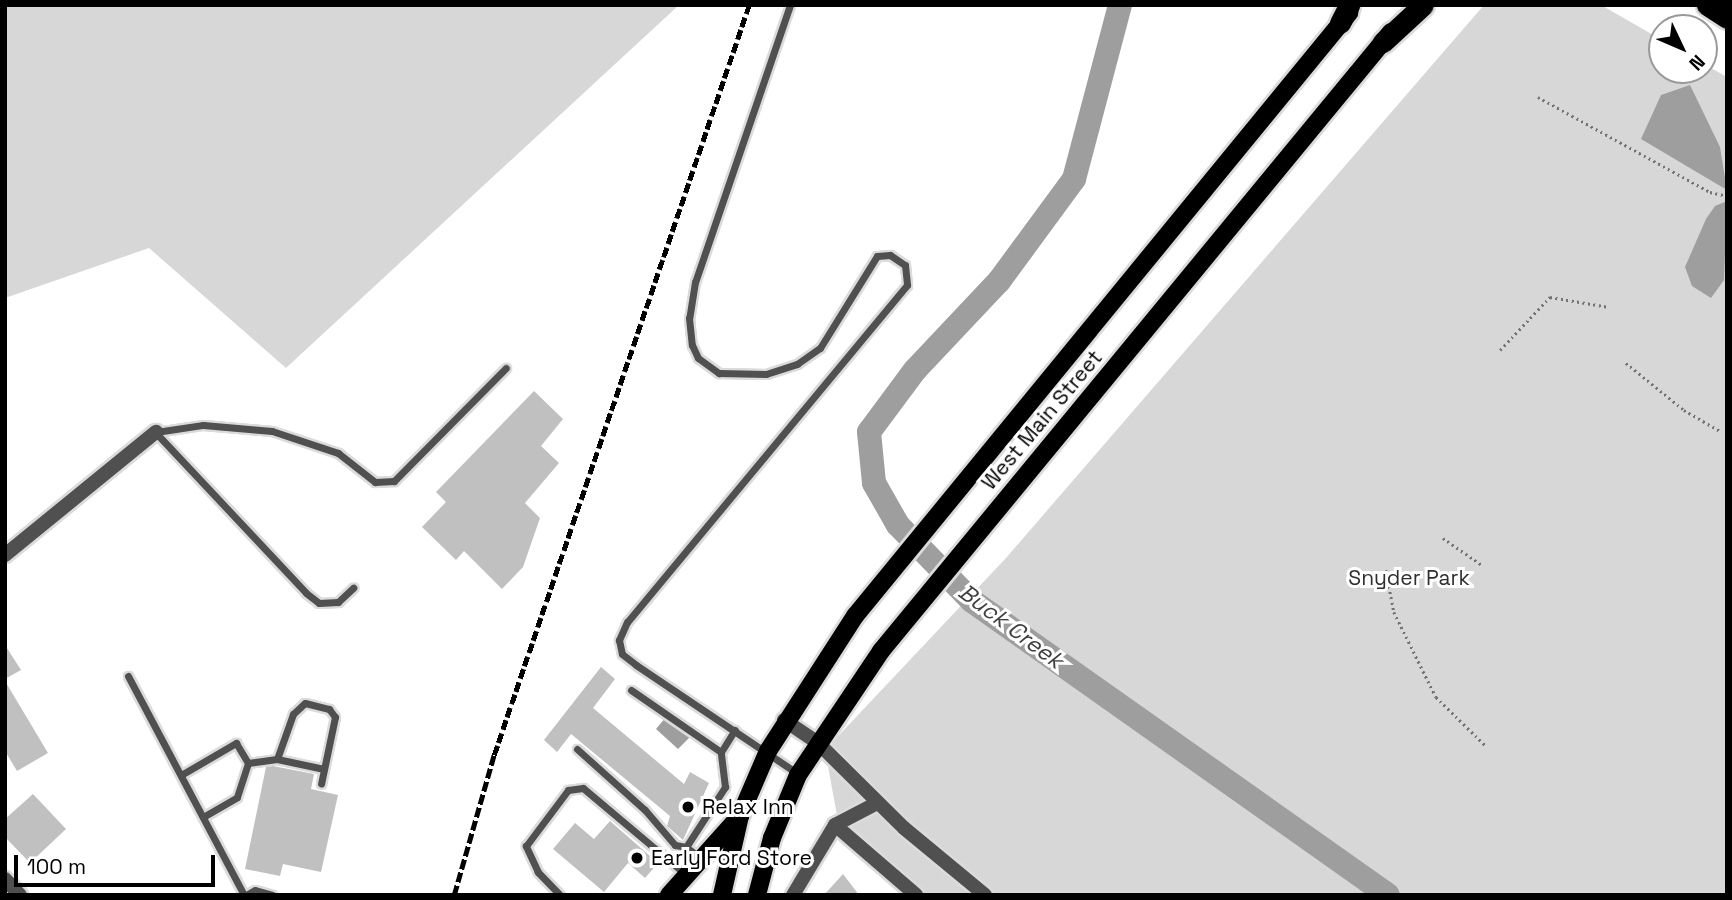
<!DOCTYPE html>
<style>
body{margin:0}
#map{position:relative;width:1732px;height:900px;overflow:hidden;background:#fff;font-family:"Space Grotesk",sans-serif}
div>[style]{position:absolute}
.green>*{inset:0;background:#d7d7d7}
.water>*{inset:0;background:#9e9e9e}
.river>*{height:24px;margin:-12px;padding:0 12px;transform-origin:12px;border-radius:12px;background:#9e9e9e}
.building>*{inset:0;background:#c0c0c0}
.path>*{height:2.5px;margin-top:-1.25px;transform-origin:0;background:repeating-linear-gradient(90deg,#727272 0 2px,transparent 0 5.5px)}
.roads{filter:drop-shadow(2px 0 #dbdbdb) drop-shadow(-2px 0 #dbdbdb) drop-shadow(0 2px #dbdbdb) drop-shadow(0 -2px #dbdbdb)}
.service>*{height:7px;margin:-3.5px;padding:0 3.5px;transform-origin:3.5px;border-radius:3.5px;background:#505050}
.minor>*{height:14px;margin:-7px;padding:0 7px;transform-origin:7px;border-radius:7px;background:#505050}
.primary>*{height:18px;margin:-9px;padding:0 9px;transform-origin:9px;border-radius:9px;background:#000}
.motorway>*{height:21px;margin:-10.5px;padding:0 10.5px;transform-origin:10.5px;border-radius:10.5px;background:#000}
.rail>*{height:4.5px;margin-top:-2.25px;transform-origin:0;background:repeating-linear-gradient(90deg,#000 0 10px,transparent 0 13.5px)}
.dots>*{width:19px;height:19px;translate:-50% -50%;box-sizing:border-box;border:4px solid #fff;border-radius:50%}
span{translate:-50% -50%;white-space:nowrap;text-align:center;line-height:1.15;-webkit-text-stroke:6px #fff;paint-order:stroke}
.street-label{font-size:21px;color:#000}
.park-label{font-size:21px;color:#2e2e2e}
.poi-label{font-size:21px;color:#000}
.left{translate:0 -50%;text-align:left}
.water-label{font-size:23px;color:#3f3f3f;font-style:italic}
.frame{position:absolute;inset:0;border:7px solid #000;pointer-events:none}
.north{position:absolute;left:1648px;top:14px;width:70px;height:70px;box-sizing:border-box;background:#fff;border:2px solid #999;border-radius:50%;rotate:134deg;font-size:19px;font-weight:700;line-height:28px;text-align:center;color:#000}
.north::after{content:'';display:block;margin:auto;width:24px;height:32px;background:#000;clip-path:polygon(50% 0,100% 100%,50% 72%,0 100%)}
.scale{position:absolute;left:14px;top:855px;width:201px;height:32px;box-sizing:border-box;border:4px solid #000;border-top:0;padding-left:9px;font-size:21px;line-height:24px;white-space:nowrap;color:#000;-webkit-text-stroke:5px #fff;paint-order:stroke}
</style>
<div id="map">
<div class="green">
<i style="clip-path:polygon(5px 5px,679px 5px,286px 368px,149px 248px,5px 298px)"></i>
<i style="clip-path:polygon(1484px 5px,1601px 5px,1662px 40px,1662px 70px,1704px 70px,1704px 64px,1727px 77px,1727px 895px,918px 895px,839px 826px,825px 750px,1006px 558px)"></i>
</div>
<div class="water">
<i style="clip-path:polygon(1690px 85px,1720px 147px,1727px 190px,1641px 139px,1661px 95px)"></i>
<i style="clip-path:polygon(1727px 201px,1724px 280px,1711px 298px,1692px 286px,1685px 267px,1706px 219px,1715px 206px)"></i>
<i style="clip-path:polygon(667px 716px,694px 733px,678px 749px,656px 729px)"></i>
</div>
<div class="river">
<i style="left:1120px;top:5px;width:180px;rotate:104.8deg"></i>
<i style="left:1074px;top:179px;width:127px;rotate:126.3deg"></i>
<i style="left:999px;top:281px;width:122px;rotate:133.3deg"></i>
<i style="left:915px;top:370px;width:77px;rotate:126.6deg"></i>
<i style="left:869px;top:432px;width:51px;rotate:84.4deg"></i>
<i style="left:874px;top:483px;width:48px;rotate:60.3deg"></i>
<i style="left:898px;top:525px;width:106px;rotate:45.8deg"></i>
<i style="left:972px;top:601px;width:509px;rotate:35.25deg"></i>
</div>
<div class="building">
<i style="clip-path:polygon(534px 391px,563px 419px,541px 446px,559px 463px,525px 503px,540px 518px,523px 567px,502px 589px,464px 551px,456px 560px,422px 527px,446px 502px,436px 492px)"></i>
<i style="clip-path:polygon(5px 645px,21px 670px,5px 679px)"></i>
<i style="clip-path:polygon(601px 667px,615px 679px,593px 708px,684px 784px,690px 772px,709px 783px,683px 840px,667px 826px,670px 816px,571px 734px,557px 752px,544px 740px)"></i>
<i style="clip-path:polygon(5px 681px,48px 753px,17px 771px,5px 751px)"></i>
<i style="clip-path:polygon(273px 766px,314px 774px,311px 789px,338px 795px,321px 872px,283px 864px,280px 876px,245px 869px,266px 767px)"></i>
<i style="clip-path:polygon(33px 794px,66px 829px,30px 863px,5px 837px,5px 819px)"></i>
<i style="clip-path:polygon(610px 821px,658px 863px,645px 878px,628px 863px,604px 892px,553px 849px,575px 823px,594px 839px)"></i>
<i style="clip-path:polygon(843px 874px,859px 895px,824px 895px)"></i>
</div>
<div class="path">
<i style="left:1538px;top:97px;width:196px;rotate:28.9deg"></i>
<i style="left:1710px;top:192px;width:17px;rotate:13deg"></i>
<i style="left:1500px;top:350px;width:73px;rotate:-46.7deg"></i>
<i style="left:1550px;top:297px;width:60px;rotate:9.6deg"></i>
<i style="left:1626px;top:363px;width:75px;rotate:39deg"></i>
<i style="left:1684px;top:410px;width:42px;rotate:30.3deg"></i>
<i style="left:1443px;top:538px;width:47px;rotate:34.7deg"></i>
<i style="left:1386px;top:570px;width:43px;rotate:79.2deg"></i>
<i style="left:1394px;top:612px;width:95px;rotate:63.7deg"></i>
<i style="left:1436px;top:697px;width:71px;rotate:44.4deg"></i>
</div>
<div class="roads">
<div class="service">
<i style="left:790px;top:5px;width:293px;rotate:108.9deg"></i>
<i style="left:695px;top:282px;width:36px;rotate:99deg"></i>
<i style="left:689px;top:318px;width:27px;rotate:84deg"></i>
<i style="left:692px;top:345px;width:14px;rotate:65deg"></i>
<i style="left:698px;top:358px;width:26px;rotate:36deg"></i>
<i style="left:719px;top:373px;width:47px;rotate:1.2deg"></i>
<i style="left:766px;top:374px;width:33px;rotate:-18deg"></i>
<i style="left:797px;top:364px;width:28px;rotate:-35deg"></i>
<i style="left:820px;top:348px;width:108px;rotate:-58.2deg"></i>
<i style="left:877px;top:256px;width:13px;rotate:-4deg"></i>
<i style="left:890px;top:255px;width:18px;rotate:34deg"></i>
<i style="left:905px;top:265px;width:20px;rotate:84deg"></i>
<i style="left:907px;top:285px;width:438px;rotate:129.7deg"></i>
<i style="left:627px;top:622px;width:20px;rotate:114deg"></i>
<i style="left:619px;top:640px;width:14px;rotate:78deg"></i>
<i style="left:622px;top:654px;width:18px;rotate:38deg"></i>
<i style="left:636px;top:665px;width:195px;rotate:33.9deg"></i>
<i style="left:156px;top:432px;width:48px;rotate:-8.5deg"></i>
<i style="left:203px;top:425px;width:69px;rotate:5deg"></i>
<i style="left:272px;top:431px;width:70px;rotate:18.4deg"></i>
<i style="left:338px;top:453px;width:47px;rotate:38.1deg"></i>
<i style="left:375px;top:482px;width:19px;rotate:-3deg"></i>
<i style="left:394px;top:481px;width:159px;rotate:-45.3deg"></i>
<i style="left:156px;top:433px;width:219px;rotate:46.8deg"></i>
<i style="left:306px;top:593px;width:16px;rotate:38deg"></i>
<i style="left:319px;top:603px;width:19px;rotate:-3deg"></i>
<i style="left:338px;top:602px;width:21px;rotate:-43deg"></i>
<i style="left:128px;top:676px;width:248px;rotate:62.1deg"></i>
<i style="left:631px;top:690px;width:109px;rotate:34.6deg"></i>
<i style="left:577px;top:749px;width:91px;rotate:41.9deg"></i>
<i style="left:645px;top:810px;width:46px;rotate:49.4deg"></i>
<i style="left:675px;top:845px;width:11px;rotate:10deg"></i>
<i style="left:277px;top:759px;width:48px;rotate:12deg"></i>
<i style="left:181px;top:775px;width:64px;rotate:-30.2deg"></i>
<i style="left:236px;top:743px;width:23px;rotate:59deg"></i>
<i style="left:248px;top:763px;width:29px;rotate:-8deg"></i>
<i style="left:277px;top:759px;width:48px;rotate:-70.4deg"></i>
<i style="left:293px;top:714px;width:16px;rotate:-43deg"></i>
<i style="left:305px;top:703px;width:25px;rotate:14deg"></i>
<i style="left:329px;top:709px;width:10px;rotate:53deg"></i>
<i style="left:335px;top:717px;width:68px;rotate:101.8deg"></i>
<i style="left:203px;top:817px;width:39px;rotate:-30deg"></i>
<i style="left:237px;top:797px;width:36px;rotate:-72deg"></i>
<i style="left:699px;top:857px;width:16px;rotate:-142deg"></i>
<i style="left:686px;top:847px;width:72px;rotate:-57deg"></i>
<i style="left:725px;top:787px;width:35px;rotate:-97deg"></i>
<i style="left:721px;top:752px;width:26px;rotate:-58deg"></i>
<i style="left:246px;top:895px;width:10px;rotate:-29deg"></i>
<i style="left:255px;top:890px;width:18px;rotate:16deg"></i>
<i style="left:560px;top:895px;width:32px;rotate:-134deg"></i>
<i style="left:538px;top:872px;width:29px;rotate:-115deg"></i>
<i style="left:526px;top:846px;width:70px;rotate:-53.1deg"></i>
<i style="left:568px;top:790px;width:15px;rotate:-8deg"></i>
<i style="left:583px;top:788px;width:133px;rotate:40.1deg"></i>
</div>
<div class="minor">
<i style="left:5px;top:555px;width:195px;rotate:-39.2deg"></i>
<i style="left:784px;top:720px;width:40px;rotate:34deg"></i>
<i style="left:817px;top:742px;width:122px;rotate:44.7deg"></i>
<i style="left:904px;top:828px;width:105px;rotate:39.6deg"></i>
<i style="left:835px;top:825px;width:107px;rotate:40.8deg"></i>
<i style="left:5px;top:879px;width:22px;rotate:47deg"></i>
<i style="left:793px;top:895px;width:82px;rotate:-59deg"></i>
<i style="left:835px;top:825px;width:47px;rotate:-27.6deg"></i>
</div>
<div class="primary">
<i style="left:669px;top:895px;width:106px;rotate:-48.1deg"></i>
<i style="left:722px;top:895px;width:81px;rotate:-77.2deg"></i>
<i style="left:740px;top:816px;width:71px;rotate:-66.7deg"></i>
<i style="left:768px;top:751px;width:161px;rotate:-57.2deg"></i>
<i style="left:855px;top:616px;width:780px;rotate:-50.67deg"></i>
<i style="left:757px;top:895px;width:59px;rotate:-75.3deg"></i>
<i style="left:772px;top:838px;width:68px;rotate:-67.6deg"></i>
<i style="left:798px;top:775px;width:149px;rotate:-56.2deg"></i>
<i style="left:881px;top:651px;width:802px;rotate:-50.51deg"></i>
</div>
<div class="motorway">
<i style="left:1707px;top:5px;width:24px;rotate:33deg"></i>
<i style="left:1340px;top:23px;width:20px;rotate:-63deg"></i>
<i style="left:1383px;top:42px;width:54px;rotate:-42.8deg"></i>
</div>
</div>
<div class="rail">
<i style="left:454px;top:895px;width:146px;rotate:-74.1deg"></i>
<i style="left:494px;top:755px;width:792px;rotate:-71.22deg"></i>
</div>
<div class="dots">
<i style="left:688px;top:807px;background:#000"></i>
<i style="left:637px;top:858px;background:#000"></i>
</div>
<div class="street-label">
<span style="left:1042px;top:420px;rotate:-50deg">West Main Street</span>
</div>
<div class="park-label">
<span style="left:1409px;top:578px">Snyder Park</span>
</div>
<div class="poi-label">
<span class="left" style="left:702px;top:807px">Relax Inn</span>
<span class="left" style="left:651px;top:858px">Early Ford Store</span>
</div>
<div class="water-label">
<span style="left:1011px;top:626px;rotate:37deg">Buck Creek</span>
</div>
<div class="frame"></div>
<div class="north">N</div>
<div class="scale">100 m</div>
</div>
